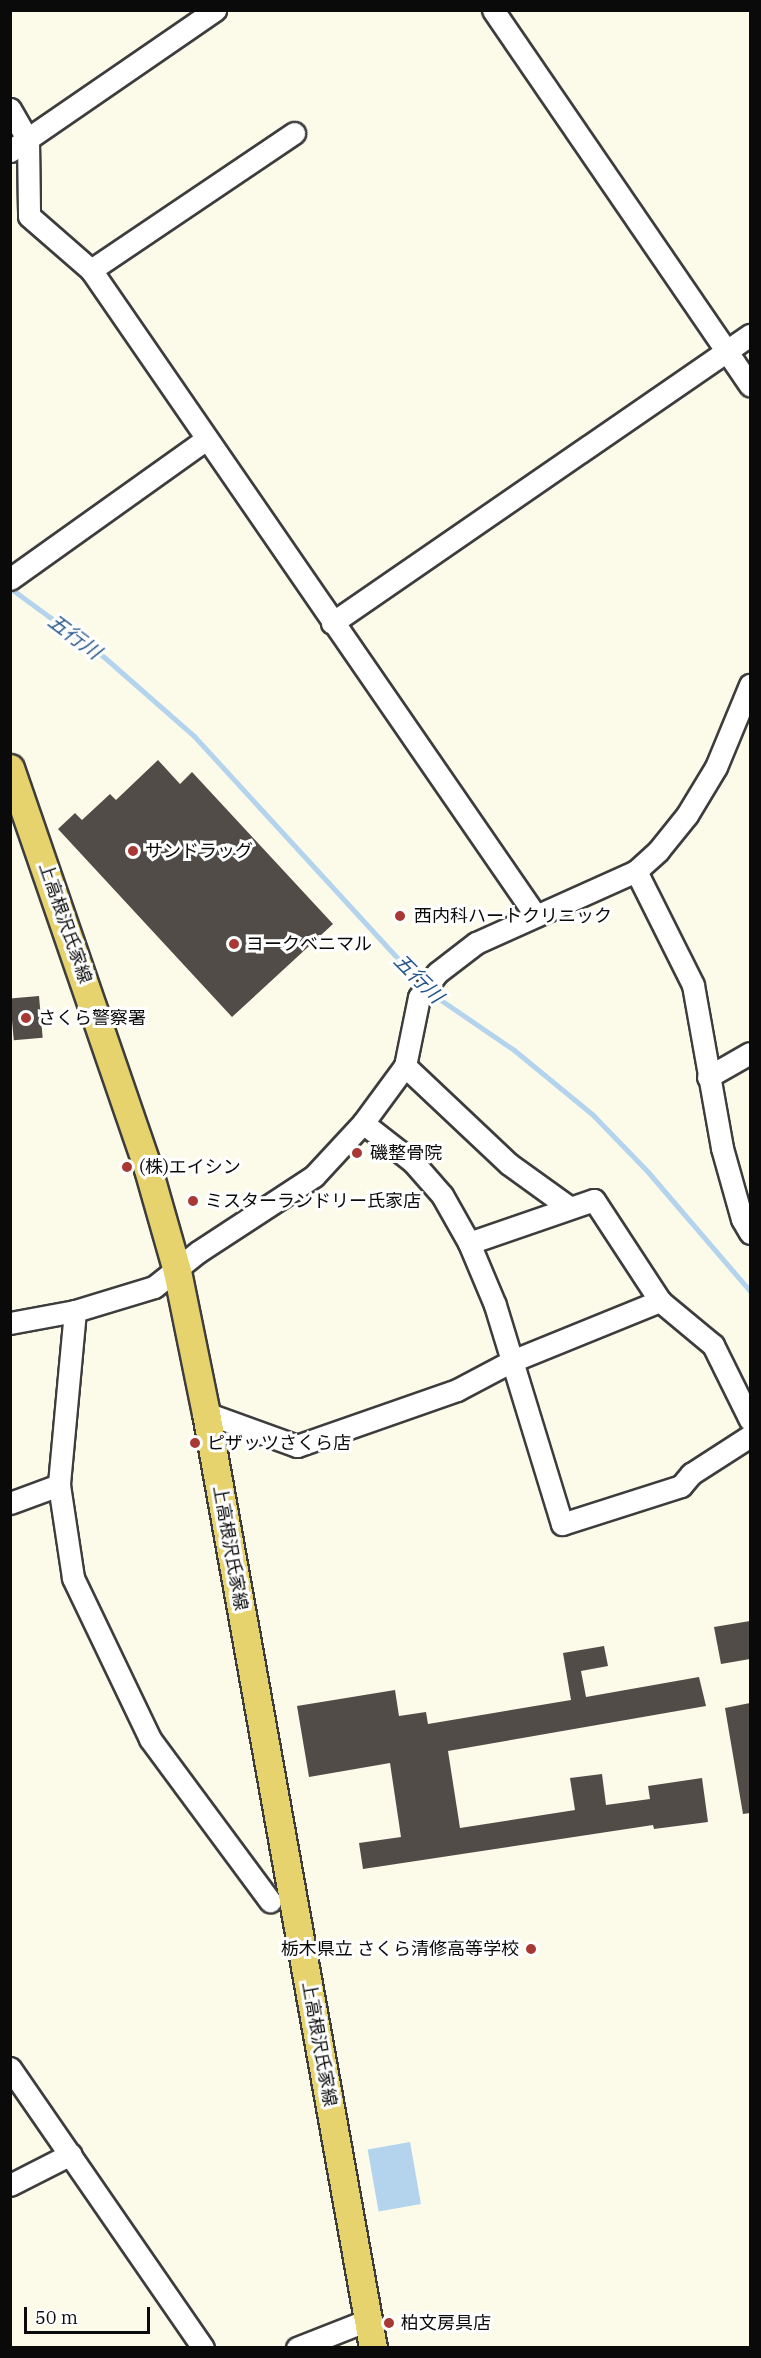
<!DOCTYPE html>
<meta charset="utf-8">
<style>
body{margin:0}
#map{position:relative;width:761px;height:2358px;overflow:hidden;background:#fcfae9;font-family:"IBM Plex Serif","Noto Sans JP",serif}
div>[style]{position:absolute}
.water>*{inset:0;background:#b4d3ed;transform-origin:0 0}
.stream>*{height:5px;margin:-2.5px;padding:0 2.5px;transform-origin:2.5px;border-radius:2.5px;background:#b4d3ed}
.building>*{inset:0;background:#514c47;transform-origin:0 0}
.roads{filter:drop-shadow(2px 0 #3d3d3d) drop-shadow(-2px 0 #3d3d3d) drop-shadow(0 2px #3d3d3d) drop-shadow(0 -2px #3d3d3d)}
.minor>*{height:21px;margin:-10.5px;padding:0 10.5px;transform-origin:10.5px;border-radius:10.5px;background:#fff}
.major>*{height:27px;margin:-13.5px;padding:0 13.5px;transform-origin:13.5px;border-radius:13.5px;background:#e7d36e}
.dots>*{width:16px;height:16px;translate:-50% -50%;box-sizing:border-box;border:3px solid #fff;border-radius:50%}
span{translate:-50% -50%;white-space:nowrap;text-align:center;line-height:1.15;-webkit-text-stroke:6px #fff;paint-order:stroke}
.poi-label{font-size:18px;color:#0a0a0a}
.left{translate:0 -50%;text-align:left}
.right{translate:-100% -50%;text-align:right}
.street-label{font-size:18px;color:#0a0a0a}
.water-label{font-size:20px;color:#24558a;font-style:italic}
.frame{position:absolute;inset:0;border:12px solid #0a0a0a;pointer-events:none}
.scale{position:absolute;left:24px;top:2307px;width:126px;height:27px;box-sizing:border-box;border:3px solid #0a0a0a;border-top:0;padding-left:8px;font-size:18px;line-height:21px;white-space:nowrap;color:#0a0a0a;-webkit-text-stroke:4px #fff;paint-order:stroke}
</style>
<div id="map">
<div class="water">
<i style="left:410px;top:2142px;width:63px;height:43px;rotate:80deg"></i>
</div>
<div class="stream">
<i style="left:10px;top:588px;width:117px;rotate:36.3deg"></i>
<i style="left:104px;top:657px;width:120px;rotate:41.3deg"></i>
<i style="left:194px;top:736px;width:338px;rotate:47.5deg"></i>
<i style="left:429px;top:992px;width:103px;rotate:34.3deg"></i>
<i style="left:514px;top:1050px;width:102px;rotate:39.4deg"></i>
<i style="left:593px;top:1115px;width:79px;rotate:46deg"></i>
<i style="left:648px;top:1172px;width:157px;rotate:49.4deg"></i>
</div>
<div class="building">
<i style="clip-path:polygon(158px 760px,180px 784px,192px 772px,333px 924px,232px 1017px,58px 829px,75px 813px,82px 820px,110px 794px,116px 800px)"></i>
<i style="left:39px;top:996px;width:42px;height:29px;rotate:85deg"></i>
<i style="clip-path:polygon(750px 1621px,750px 1659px,721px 1664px,714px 1627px)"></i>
<i style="clip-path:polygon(604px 1646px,608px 1666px,581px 1671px,586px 1697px,699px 1677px,706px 1706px,448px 1751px,460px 1828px,575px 1810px,570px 1778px,602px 1774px,606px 1805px,650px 1799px,648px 1786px,702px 1778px,708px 1822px,654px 1829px,653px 1825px,363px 1869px,359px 1843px,401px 1837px,390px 1763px,309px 1777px,297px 1706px,395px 1690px,399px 1716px,426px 1712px,428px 1724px,571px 1700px,563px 1653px)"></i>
<i style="clip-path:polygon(750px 1703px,750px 1813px,743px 1814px,725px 1708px)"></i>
</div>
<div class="roads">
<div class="minor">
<i style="left:493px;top:10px;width:455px;rotate:55.6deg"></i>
<i style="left:10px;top:109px;width:36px;rotate:60deg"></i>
<i style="left:28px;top:140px;width:76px;rotate:89.2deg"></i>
<i style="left:29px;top:216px;width:82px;rotate:41.1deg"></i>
<i style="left:91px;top:270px;width:784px;rotate:55.44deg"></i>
<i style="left:10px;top:151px;width:249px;rotate:-34.5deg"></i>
<i style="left:91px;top:270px;width:245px;rotate:-34deg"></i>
<i style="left:10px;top:579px;width:241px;rotate:-35.5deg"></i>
<i style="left:332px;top:623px;width:508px;rotate:-34.57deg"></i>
<i style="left:636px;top:871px;width:127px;rotate:63.4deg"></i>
<i style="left:693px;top:985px;width:166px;rotate:79.9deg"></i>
<i style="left:722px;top:1148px;width:74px;rotate:74.3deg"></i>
<i style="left:742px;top:1219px;width:16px;rotate:60deg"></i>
<i style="left:405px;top:1066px;width:143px;rotate:43.3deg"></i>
<i style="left:509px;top:1164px;width:75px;rotate:35.8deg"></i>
<i style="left:708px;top:1077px;width:48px;rotate:-29.7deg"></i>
<i style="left:363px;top:1123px;width:63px;rotate:38deg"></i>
<i style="left:413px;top:1162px;width:44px;rotate:48.7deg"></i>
<i style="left:442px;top:1195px;width:55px;rotate:60.6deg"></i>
<i style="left:469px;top:1243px;width:67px;rotate:67.2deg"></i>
<i style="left:495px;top:1305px;width:229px;rotate:73deg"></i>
<i style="left:562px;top:1524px;width:125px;rotate:-17.7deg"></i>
<i style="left:681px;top:1486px;width:16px;rotate:-50deg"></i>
<i style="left:691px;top:1474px;width:70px;rotate:-32.8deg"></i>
<i style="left:469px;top:1243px;width:132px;rotate:-19deg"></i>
<i style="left:594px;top:1200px;width:121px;rotate:56.8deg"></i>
<i style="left:75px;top:1311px;width:175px;rotate:95.3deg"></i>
<i style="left:59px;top:1485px;width:94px;rotate:81.4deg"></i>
<i style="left:73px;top:1578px;width:178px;rotate:64.4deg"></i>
<i style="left:150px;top:1739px;width:202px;rotate:53.5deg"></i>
<i style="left:10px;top:1323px;width:66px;rotate:-10.5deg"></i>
<i style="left:75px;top:1311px;width:83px;rotate:-16.9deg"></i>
<i style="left:154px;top:1287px;width:56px;rotate:-38.5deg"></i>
<i style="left:198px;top:1252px;width:139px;rotate:-33.2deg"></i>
<i style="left:314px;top:1176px;width:72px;rotate:-47.2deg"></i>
<i style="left:363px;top:1123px;width:71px;rotate:-53.6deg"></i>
<i style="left:405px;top:1066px;width:70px;rotate:-78.5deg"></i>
<i style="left:419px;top:997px;width:30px;rotate:-53deg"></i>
<i style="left:437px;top:973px;width:49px;rotate:-37.6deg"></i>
<i style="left:476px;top:943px;width:175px;rotate:-24.2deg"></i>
<i style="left:636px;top:871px;width:30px;rotate:-42deg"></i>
<i style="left:658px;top:851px;width:46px;rotate:-51.1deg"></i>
<i style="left:687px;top:815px;width:56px;rotate:-58.9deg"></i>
<i style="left:716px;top:767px;width:89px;rotate:-67.5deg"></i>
<i style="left:206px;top:1413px;width:97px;rotate:19.9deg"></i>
<i style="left:297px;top:1446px;width:170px;rotate:-19.3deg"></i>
<i style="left:457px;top:1390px;width:62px;rotate:-27.8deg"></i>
<i style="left:512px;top:1361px;width:160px;rotate:-22.1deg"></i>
<i style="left:660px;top:1301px;width:69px;rotate:39.7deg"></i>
<i style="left:713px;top:1345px;width:84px;rotate:63.7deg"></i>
<i style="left:10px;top:1503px;width:52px;rotate:-20.2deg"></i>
<i style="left:10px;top:2068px;width:340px;rotate:55.4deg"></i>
<i style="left:10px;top:2185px;width:68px;rotate:-26.9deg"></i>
<i style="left:297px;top:2348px;width:76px;rotate:-21.5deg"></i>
</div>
<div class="major">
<i style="left:10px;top:768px;width:424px;rotate:71deg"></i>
<i style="left:148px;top:1169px;width:106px;rotate:74.1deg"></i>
<i style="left:177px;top:1271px;width:145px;rotate:78.5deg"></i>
<i style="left:206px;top:1413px;width:950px;rotate:79.87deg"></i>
</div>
</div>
<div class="dots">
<i style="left:133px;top:851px;background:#a73834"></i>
<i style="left:400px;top:916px;background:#a73834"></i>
<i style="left:234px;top:944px;background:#a73834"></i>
<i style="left:26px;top:1018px;background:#a73834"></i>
<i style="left:357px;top:1153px;background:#a73834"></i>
<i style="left:127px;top:1167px;background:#a73834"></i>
<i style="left:193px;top:1201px;background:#a73834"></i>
<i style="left:195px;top:1443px;background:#a73834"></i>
<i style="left:531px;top:1949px;background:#a73834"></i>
<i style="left:389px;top:2323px;background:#a73834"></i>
</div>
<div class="poi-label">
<span class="left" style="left:145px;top:851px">サンドラッグ</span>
<span class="left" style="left:414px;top:916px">西内科ハートクリニック</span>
<span class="left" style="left:246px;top:944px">ヨークベニマル</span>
<span class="left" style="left:38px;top:1018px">さくら警察署</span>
<span class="left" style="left:370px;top:1153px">磯整骨院</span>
<span class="left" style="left:139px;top:1167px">(株)エイシン</span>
<span class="left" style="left:205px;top:1201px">ミスターランドリー氏家店</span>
<span class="left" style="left:207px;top:1443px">ピザッツさくら店</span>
<span class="right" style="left:519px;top:1949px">栃木県立 さくら清修高等学校</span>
<span class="left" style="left:401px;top:2323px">柏文房具店</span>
</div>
<div class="street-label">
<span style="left:65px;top:923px;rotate:71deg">上高根沢氏家線</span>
<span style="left:230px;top:1548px;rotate:80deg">上高根沢氏家線</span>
<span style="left:319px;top:2044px;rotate:80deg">上高根沢氏家線</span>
</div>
<div class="water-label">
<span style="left:75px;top:636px;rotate:37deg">五行川</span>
<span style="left:419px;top:978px;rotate:45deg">五行川</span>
</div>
<div class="frame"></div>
<div class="scale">50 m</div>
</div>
